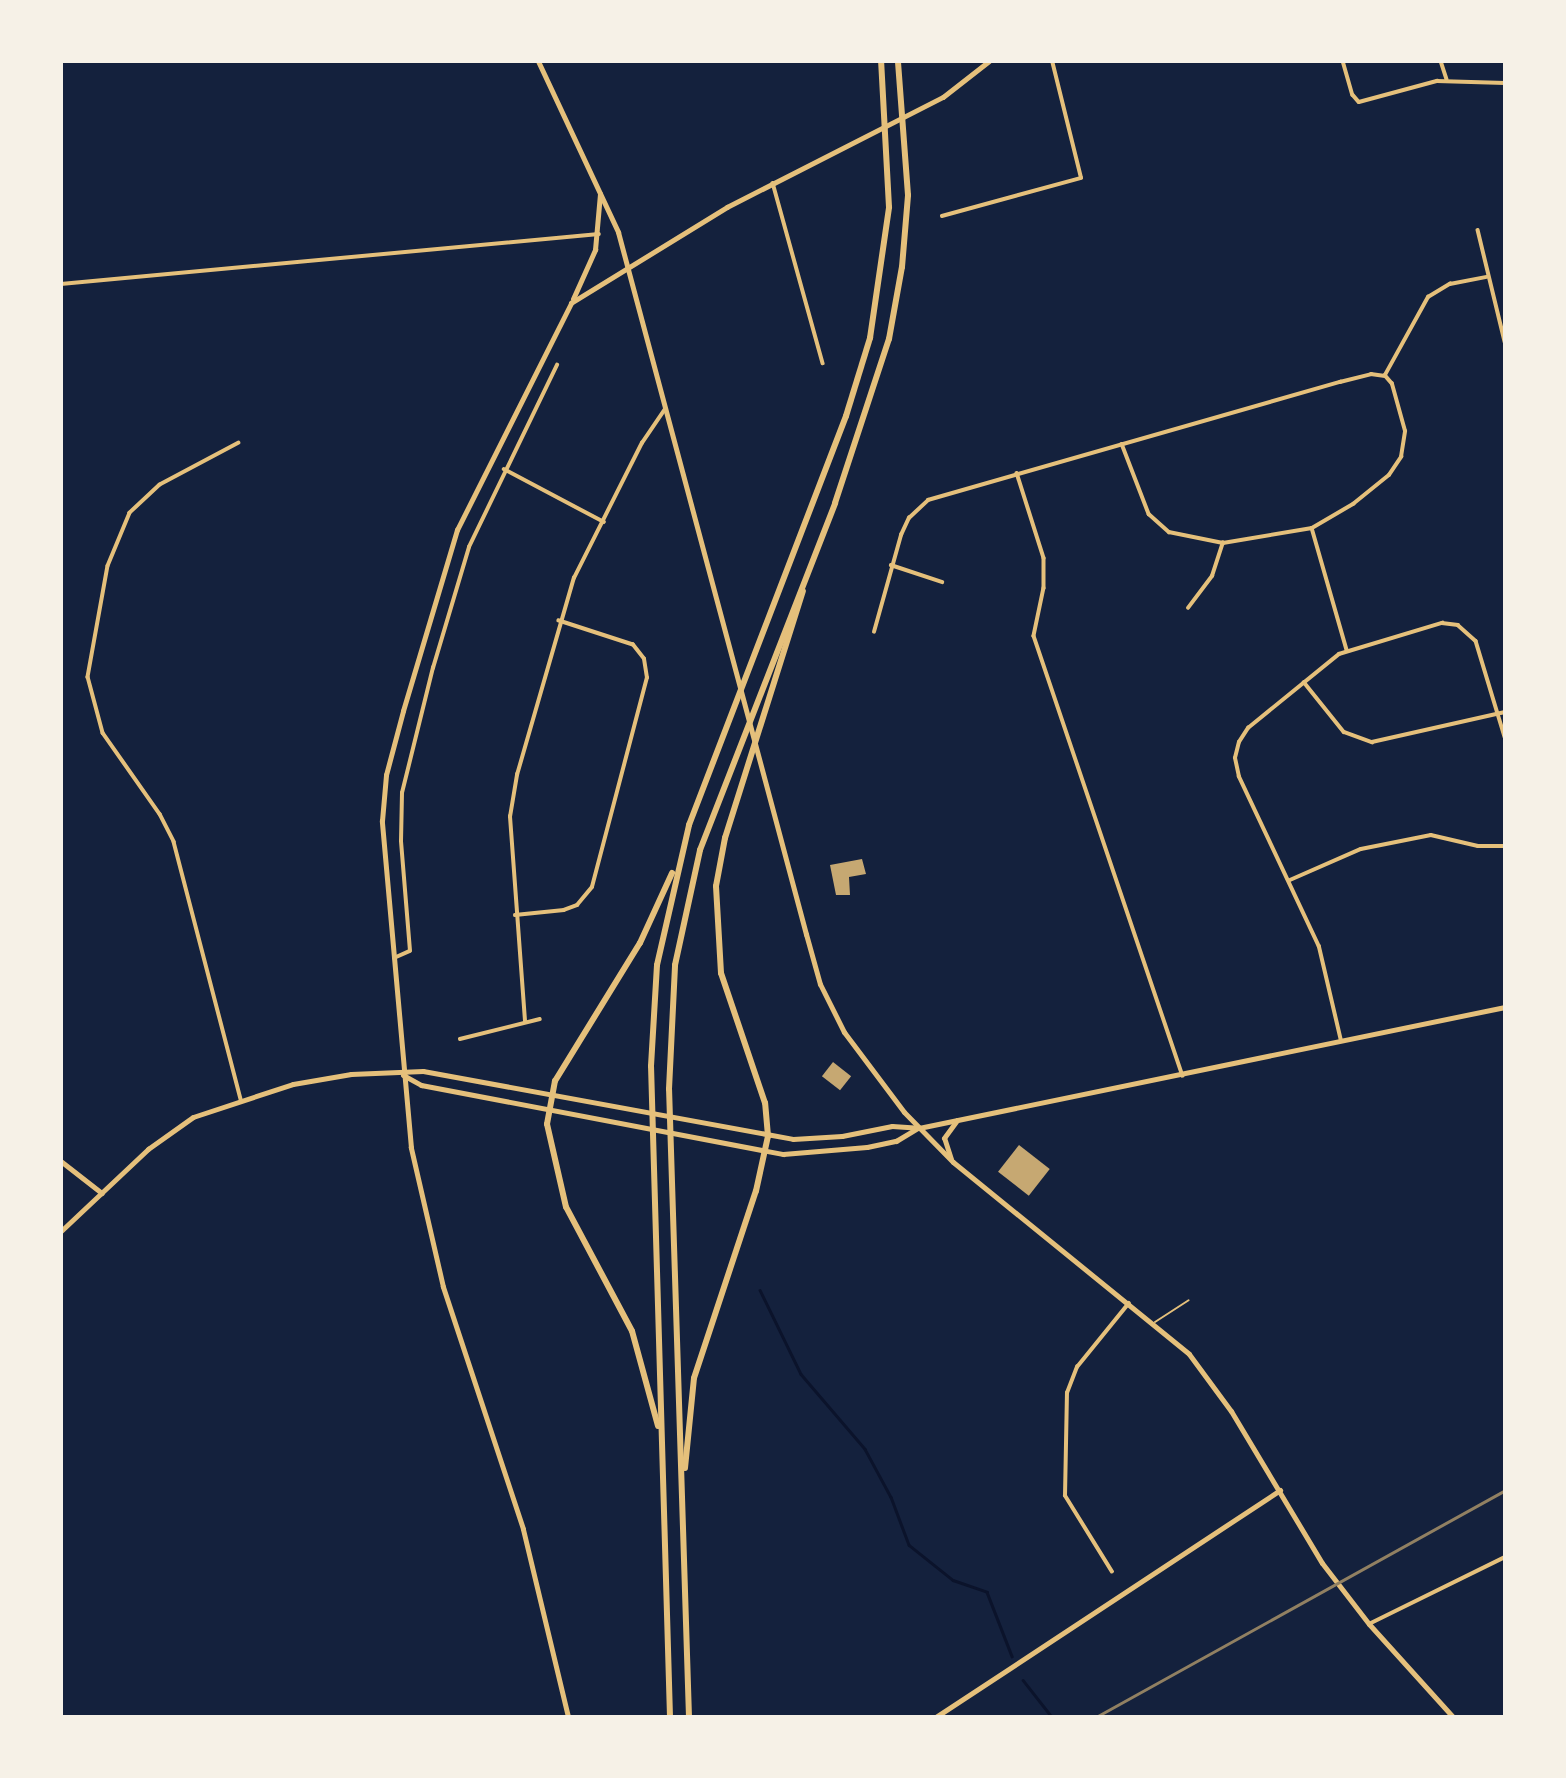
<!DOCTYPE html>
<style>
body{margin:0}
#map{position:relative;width:1566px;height:1778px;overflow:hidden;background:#14213d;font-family:"Fira Sans",sans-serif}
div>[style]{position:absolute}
.stream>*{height:2.5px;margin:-1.25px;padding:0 1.25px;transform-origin:1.25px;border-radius:1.25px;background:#0b132b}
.building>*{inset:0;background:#c6a872;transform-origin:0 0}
.service>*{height:2px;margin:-1px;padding:0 1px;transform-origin:1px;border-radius:1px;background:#e5c07b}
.minor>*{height:3.5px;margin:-1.75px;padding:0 1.75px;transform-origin:1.75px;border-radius:1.75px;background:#e5c07b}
.tertiary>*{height:4.5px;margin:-2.25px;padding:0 2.25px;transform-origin:2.25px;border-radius:2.25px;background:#e5c07b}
.secondary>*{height:5px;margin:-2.5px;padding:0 2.5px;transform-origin:2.5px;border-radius:2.5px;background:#e5c07b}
.motorway>*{height:6px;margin:-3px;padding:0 3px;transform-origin:3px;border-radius:3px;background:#e5c07b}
.rail>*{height:2.5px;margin:-1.25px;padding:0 1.25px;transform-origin:1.25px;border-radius:1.25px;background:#918062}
span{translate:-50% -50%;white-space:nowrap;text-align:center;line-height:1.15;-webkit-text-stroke:7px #f6f1e7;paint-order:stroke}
.frame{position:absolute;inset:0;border:63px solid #f6f1e7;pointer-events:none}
</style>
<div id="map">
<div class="stream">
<i style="left:760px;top:1290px;width:93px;rotate:64deg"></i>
<i style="left:801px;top:1374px;width:99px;rotate:49.5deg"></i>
<i style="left:865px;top:1449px;width:55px;rotate:61.6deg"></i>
<i style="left:891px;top:1497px;width:51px;rotate:69.4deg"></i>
<i style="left:909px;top:1545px;width:56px;rotate:38.5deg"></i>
<i style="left:953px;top:1580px;width:36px;rotate:19deg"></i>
<i style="left:987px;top:1592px;width:69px;rotate:68.7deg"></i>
<i style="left:1023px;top:1680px;width:47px;rotate:51.9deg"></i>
</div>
<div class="building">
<i style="clip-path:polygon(862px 859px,866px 874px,849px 877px,850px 895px,836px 895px,830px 865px)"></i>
<i style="left:833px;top:1062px;width:23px;height:18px;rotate:38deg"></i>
<i style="left:1019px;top:1145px;width:39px;height:34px;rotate:38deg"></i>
</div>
<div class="service">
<i style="left:1155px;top:1322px;width:40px;rotate:-32.9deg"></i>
</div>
<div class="minor">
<i style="left:1343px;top:61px;width:35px;rotate:74deg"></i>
<i style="left:1353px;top:95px;width:9px;rotate:49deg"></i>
<i style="left:1359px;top:102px;width:81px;rotate:-15.1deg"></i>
<i style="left:1437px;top:81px;width:68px;rotate:1.7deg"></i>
<i style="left:1441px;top:61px;width:19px;rotate:72deg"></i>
<i style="left:773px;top:183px;width:187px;rotate:74.5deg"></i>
<i style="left:942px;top:216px;width:144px;rotate:-15.3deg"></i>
<i style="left:1081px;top:178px;width:121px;rotate:-103.9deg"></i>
<i style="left:1478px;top:230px;width:115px;rotate:76.4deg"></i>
<i style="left:61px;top:284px;width:540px;rotate:-5.31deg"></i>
<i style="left:1385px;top:375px;width:89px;rotate:-61.1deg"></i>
<i style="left:1428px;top:297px;width:26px;rotate:-31deg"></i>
<i style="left:1450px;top:284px;width:37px;rotate:-11deg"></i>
<i style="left:239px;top:443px;width:89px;rotate:152deg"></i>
<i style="left:160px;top:485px;width:41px;rotate:137deg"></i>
<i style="left:130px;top:513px;width:57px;rotate:112.5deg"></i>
<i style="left:108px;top:566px;width:113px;rotate:100.2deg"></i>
<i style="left:88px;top:677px;width:58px;rotate:75deg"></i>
<i style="left:103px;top:733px;width:99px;rotate:54.9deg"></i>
<i style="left:160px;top:814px;width:31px;rotate:63deg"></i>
<i style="left:174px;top:842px;width:266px;rotate:75.4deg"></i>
<i style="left:1122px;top:444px;width:75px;rotate:68.9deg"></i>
<i style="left:1149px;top:514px;width:27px;rotate:42deg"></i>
<i style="left:1169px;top:532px;width:55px;rotate:11.5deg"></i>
<i style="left:1223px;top:543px;width:90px;rotate:-9.6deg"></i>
<i style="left:1312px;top:528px;width:48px;rotate:-30.3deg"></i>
<i style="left:1353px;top:504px;width:46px;rotate:-38.9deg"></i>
<i style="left:1389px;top:475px;width:22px;rotate:-56deg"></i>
<i style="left:1401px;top:457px;width:26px;rotate:-81deg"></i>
<i style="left:1405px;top:431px;width:49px;rotate:-105.5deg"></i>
<i style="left:1392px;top:384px;width:11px;rotate:-131deg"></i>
<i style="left:504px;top:469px;width:113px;rotate:27.9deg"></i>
<i style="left:1017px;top:473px;width:89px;rotate:72.4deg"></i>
<i style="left:1044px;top:558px;width:30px;rotate:90deg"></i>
<i style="left:1044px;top:588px;width:49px;rotate:101.8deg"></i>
<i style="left:1034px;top:636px;width:464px;rotate:71.3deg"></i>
<i style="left:1312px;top:528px;width:127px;rotate:74deg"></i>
<i style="left:891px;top:565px;width:54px;rotate:18.4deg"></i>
<i style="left:1188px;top:608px;width:40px;rotate:-53deg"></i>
<i style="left:1212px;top:576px;width:35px;rotate:-72deg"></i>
<i style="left:874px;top:632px;width:101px;rotate:-74.4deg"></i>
<i style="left:901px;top:535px;width:19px;rotate:-65deg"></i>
<i style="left:909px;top:518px;width:26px;rotate:-43deg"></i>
<i style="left:928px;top:500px;width:429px;rotate:-16deg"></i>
<i style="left:1340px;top:382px;width:32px;rotate:-14deg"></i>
<i style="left:1371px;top:374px;width:14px;rotate:8deg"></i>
<i style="left:1304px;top:682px;width:64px;rotate:51.3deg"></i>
<i style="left:1344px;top:732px;width:30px;rotate:20deg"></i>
<i style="left:1372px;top:742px;width:136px;rotate:-12.7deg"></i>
<i style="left:1290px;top:880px;width:77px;rotate:-23.6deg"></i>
<i style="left:1361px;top:849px;width:71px;rotate:-11.3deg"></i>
<i style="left:1431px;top:835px;width:48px;rotate:13.2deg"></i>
<i style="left:1478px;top:846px;width:27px"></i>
<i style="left:515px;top:915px;width:49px;rotate:-5.8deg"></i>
<i style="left:564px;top:910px;width:14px;rotate:-21deg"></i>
<i style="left:577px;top:905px;width:23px;rotate:-50deg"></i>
<i style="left:592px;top:887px;width:216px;rotate:-75.3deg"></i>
<i style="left:647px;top:678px;width:19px;rotate:-99deg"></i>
<i style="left:644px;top:659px;width:18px;rotate:-128deg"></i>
<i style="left:633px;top:645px;width:78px;rotate:-162deg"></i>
<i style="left:394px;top:958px;width:17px;rotate:-24deg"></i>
<i style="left:410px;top:951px;width:110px;rotate:-94.7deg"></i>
<i style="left:401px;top:841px;width:48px;rotate:-88.8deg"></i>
<i style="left:402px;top:793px;width:129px;rotate:-76.1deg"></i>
<i style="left:433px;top:668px;width:126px;rotate:-73.4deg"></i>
<i style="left:469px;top:547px;width:202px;rotate:-64.2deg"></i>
<i style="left:525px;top:1021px;width:205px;rotate:-94.2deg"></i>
<i style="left:510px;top:817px;width:43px;rotate:-80.5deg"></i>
<i style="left:517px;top:775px;width:205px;rotate:-73.9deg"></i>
<i style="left:574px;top:578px;width:151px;rotate:-63.3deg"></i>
<i style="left:642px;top:443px;width:41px;rotate:-55.9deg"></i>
<i style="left:460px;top:1039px;width:82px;rotate:-14deg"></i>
<i style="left:1341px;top:1041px;width:97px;rotate:-103.2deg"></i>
<i style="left:1319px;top:947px;width:188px;rotate:-115.2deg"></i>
<i style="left:1239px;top:777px;width:19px;rotate:-102deg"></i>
<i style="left:1235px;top:758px;width:16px;rotate:-76deg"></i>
<i style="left:1239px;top:742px;width:17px;rotate:-57deg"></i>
<i style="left:1248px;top:728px;width:117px;rotate:-39.1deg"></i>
<i style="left:1339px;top:654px;width:108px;rotate:-16.8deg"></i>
<i style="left:1442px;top:623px;width:16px;rotate:7deg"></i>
<i style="left:1458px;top:625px;width:24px;rotate:42deg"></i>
<i style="left:1476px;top:641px;width:100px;rotate:73.2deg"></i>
<i style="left:1112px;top:1572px;width:89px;rotate:-121.7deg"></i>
<i style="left:1065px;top:1496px;width:103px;rotate:-88.9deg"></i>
<i style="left:1067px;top:1393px;width:28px;rotate:-69deg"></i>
<i style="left:1077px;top:1367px;width:82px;rotate:-50.9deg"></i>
<i style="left:1369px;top:1624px;width:152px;rotate:-26.2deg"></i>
</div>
<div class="tertiary">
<i style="left:573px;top:299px;width:54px;rotate:-65.8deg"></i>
<i style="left:595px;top:250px;width:56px;rotate:-84.9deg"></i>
<i style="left:919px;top:1128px;width:598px;rotate:-11.67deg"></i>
<i style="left:61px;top:1161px;width:52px;rotate:38deg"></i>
<i style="left:568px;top:1717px;width:193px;rotate:-103.5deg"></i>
<i style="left:523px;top:1529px;width:255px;rotate:-108.3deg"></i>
<i style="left:443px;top:1287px;width:143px;rotate:-103deg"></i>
<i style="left:411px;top:1148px;width:328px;rotate:-95.1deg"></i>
<i style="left:382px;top:821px;width:46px;rotate:-85deg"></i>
<i style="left:386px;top:775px;width:66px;rotate:-75.1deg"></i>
<i style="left:403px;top:711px;width:189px;rotate:-73.4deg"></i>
<i style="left:457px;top:530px;width:254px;rotate:-63.3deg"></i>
<i style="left:571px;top:303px;width:183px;rotate:-31.6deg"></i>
<i style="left:727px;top:207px;width:242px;rotate:-27deg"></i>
<i style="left:943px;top:97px;width:58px;rotate:-38deg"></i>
<i style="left:936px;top:1717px;width:412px;rotate:-33.4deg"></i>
</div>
<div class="secondary">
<i style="left:538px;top:61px;width:189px;rotate:64.9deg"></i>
<i style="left:618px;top:232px;width:727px;rotate:75.01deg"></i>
<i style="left:806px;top:934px;width:52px;rotate:74.4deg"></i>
<i style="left:820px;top:984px;width:54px;rotate:63.4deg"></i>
<i style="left:844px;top:1032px;width:100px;rotate:53.1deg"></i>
<i style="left:904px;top:1112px;width:70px;rotate:45.6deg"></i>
<i style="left:953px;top:1162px;width:304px;rotate:39.1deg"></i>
<i style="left:1189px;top:1354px;width:71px;rotate:53.6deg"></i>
<i style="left:1231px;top:1411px;width:177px;rotate:59.1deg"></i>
<i style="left:1322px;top:1563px;width:77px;rotate:52.4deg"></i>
<i style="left:1369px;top:1624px;width:125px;rotate:47.9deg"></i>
<i style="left:403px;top:1075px;width:21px;rotate:29deg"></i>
<i style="left:421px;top:1085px;width:369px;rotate:10.8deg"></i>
<i style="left:783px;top:1154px;width:84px;rotate:-4.8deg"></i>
<i style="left:867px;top:1147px;width:30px;rotate:-12deg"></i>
<i style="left:896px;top:1141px;width:26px;rotate:-31deg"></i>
<i style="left:951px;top:1159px;width:22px;rotate:-108deg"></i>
<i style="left:944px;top:1138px;width:22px;rotate:-54deg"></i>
<i style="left:61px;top:1231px;width:120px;rotate:-43.3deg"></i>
<i style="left:148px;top:1149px;width:55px;rotate:-35.4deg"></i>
<i style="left:193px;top:1117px;width:105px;rotate:-18.3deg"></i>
<i style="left:293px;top:1084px;width:59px;rotate:-9.8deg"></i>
<i style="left:351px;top:1074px;width:72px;rotate:-2.4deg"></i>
<i style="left:423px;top:1071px;width:376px;rotate:10.4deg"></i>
<i style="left:793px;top:1139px;width:49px;rotate:-3.5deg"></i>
<i style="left:842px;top:1136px;width:51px;rotate:-11.3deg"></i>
<i style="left:892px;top:1126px;width:26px;rotate:4deg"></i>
</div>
<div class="motorway">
<i style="left:658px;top:1426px;width:98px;rotate:-105.3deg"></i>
<i style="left:632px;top:1331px;width:140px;rotate:-118deg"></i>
<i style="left:566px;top:1207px;width:85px;rotate:-102.9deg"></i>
<i style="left:547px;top:1124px;width:44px;rotate:-79.5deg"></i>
<i style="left:555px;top:1081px;width:162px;rotate:-58.4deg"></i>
<i style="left:640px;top:943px;width:77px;rotate:-65.4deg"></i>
<i style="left:685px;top:1468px;width:90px;rotate:-84.3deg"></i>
<i style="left:694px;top:1378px;width:197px;rotate:-71.7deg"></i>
<i style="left:756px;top:1191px;width:56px;rotate:-77.7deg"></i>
<i style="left:768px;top:1136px;width:33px;rotate:-95deg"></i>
<i style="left:765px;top:1103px;width:137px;rotate:-108.7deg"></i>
<i style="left:721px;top:973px;width:87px;rotate:-93.3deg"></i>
<i style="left:716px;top:886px;width:49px;rotate:-79.4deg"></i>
<i style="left:725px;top:838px;width:259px;rotate:-72.5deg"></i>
<i style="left:670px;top:1717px;width:651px;rotate:-91.67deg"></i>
<i style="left:651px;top:1066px;width:101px;rotate:-86.6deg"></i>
<i style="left:657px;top:965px;width:144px;rotate:-77.1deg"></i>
<i style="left:689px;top:825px;width:438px;rotate:-69deg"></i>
<i style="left:846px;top:416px;width:82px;rotate:-72.9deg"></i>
<i style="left:870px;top:338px;width:132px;rotate:-81.7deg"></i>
<i style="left:889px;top:207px;width:146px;rotate:-93.1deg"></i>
<i style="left:689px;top:1717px;width:628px;rotate:-91.82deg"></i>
<i style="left:669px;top:1089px;width:124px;rotate:-87.2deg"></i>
<i style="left:675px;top:965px;width:118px;rotate:-77.7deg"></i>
<i style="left:700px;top:850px;width:372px;rotate:-68.7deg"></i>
<i style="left:835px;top:503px;width:173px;rotate:-71.8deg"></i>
<i style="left:889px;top:339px;width:73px;rotate:-79.8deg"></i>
<i style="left:902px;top:267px;width:72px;rotate:-85.2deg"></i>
<i style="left:908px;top:195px;width:134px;rotate:-94.3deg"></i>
</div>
<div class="rail">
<i style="left:1096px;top:1717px;width:468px;rotate:-29deg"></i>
</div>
<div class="frame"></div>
</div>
